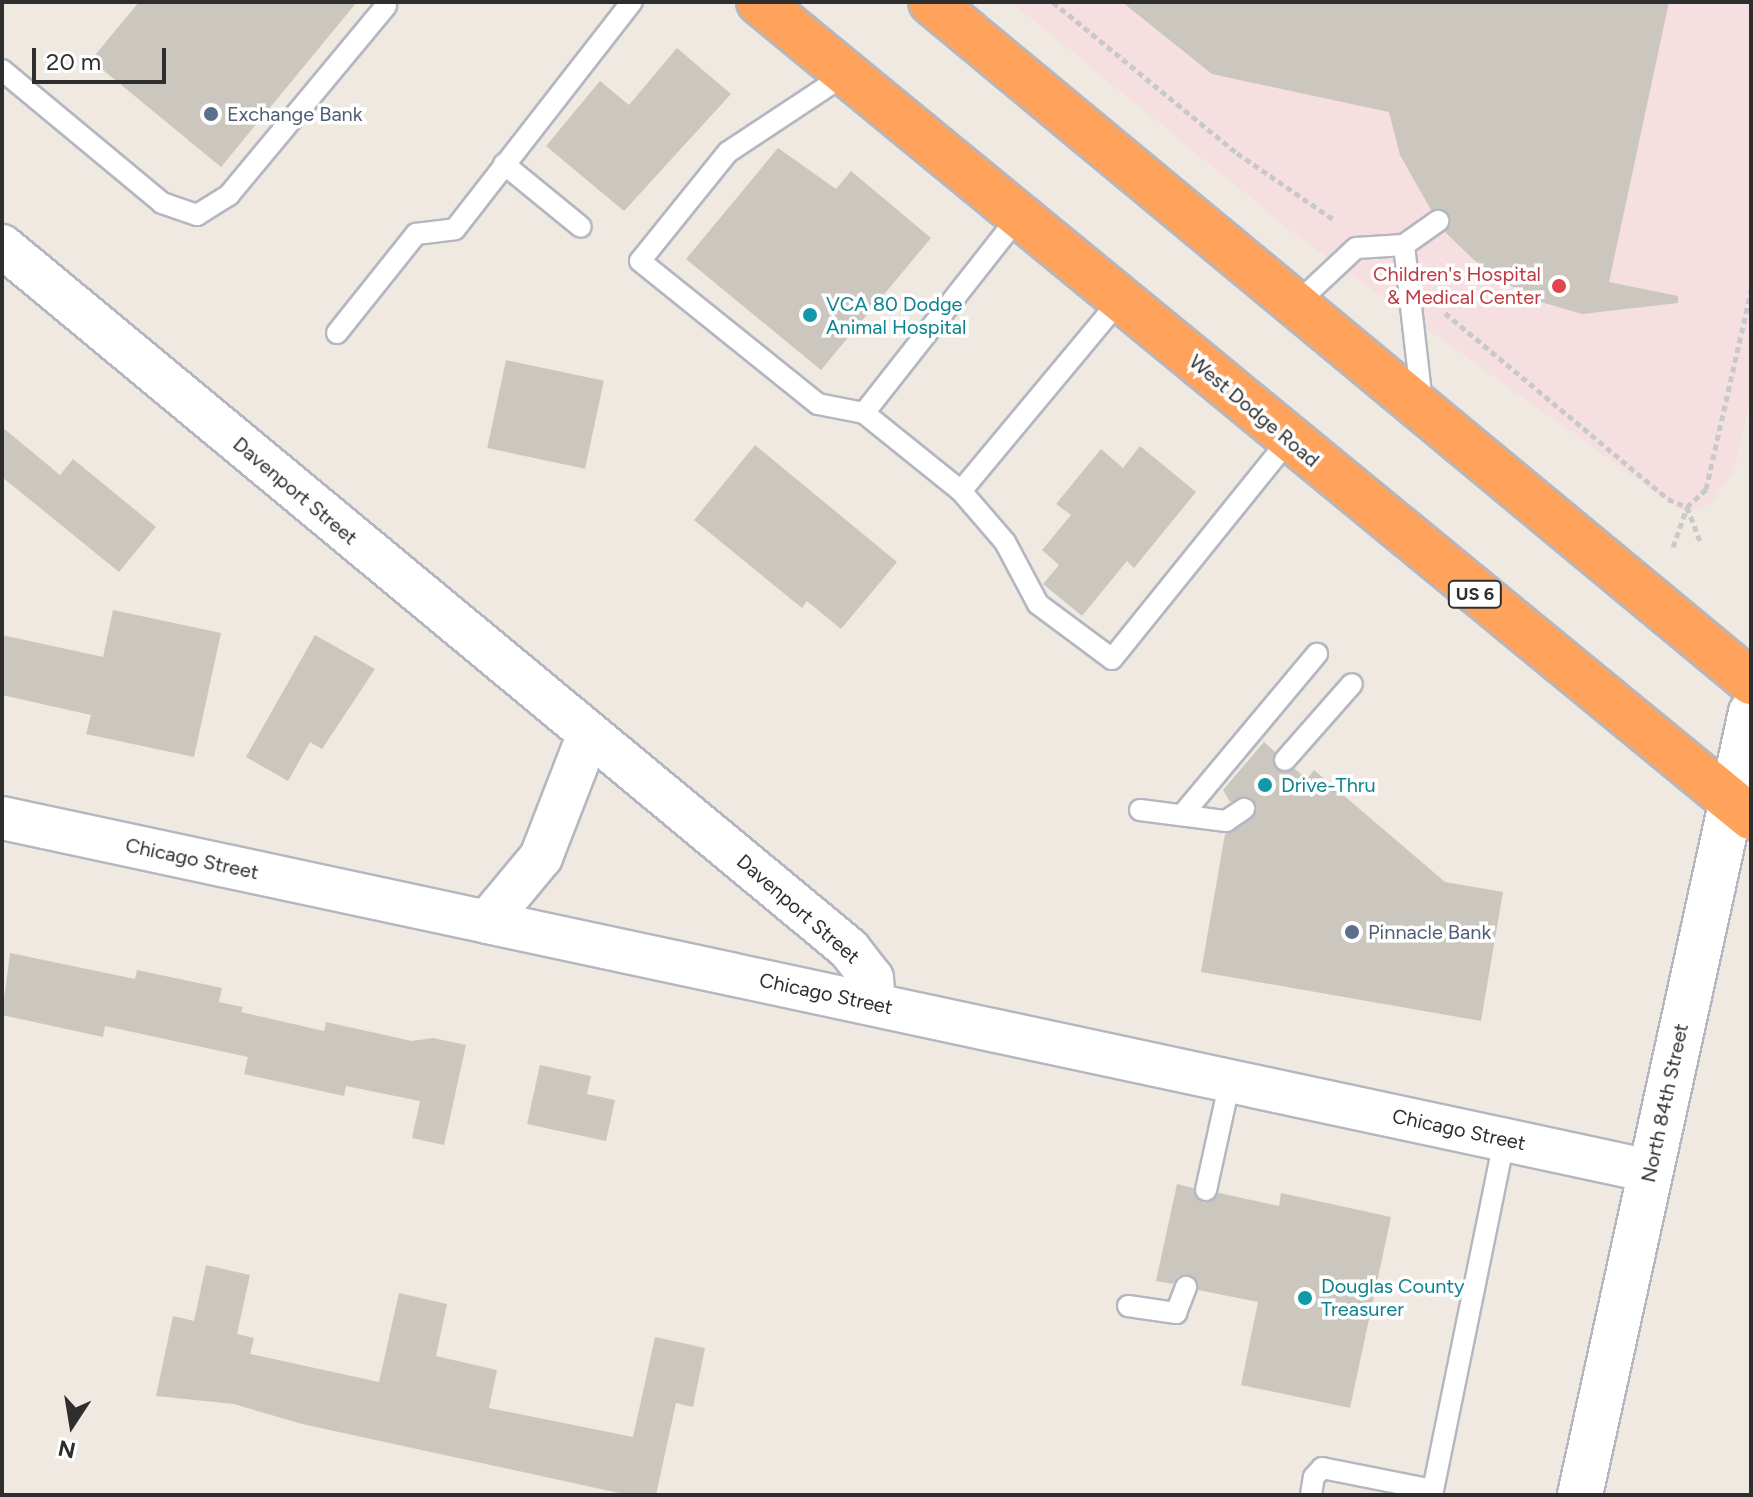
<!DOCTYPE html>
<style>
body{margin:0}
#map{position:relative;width:1753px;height:1497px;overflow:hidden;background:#efe9e1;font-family:Figtree,sans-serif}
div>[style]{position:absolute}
.medical>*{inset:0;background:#f5dfe0}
.building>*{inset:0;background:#cbc7bf;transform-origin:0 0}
.path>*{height:5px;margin-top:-2.5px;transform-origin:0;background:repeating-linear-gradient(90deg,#c9c9c9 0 6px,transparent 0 10px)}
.roads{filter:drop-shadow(2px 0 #b4b7c1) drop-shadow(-2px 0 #b4b7c1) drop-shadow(0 2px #b4b7c1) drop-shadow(0 -2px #b4b7c1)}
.lane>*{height:20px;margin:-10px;padding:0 10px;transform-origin:10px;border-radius:10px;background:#fff}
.street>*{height:42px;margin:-21px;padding:0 21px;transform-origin:21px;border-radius:21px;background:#fff}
.secondary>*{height:44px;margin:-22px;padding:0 22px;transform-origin:22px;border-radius:22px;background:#fff}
.highway>*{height:44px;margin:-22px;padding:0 22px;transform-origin:22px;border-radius:22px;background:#ffa35c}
.dots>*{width:22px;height:22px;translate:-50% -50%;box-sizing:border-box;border:4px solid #fff;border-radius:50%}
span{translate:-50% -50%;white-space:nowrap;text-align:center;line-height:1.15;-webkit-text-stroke:7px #fff;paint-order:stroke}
.shield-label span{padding:2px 6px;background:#fff;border:2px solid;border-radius:6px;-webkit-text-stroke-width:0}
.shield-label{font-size:18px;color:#2e2e2e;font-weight:700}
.service-label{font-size:20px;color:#4e5e75}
.left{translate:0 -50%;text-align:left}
.health-label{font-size:20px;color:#be3a42}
.right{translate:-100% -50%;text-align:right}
.culture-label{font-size:20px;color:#0d838f}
.street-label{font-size:20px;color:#2e2e2e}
.frame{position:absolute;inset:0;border:4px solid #2e2e2e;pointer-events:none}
.north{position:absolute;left:32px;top:1385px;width:80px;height:80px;-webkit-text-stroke:6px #fff;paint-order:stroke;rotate:192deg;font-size:22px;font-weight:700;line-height:32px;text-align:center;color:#2e2e2e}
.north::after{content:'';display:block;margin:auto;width:28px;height:36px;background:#2e2e2e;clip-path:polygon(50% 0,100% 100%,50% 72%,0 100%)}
.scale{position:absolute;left:32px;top:48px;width:134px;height:36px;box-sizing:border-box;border:4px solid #2e2e2e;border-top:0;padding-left:10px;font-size:24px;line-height:28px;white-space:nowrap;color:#2e2e2e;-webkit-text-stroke:6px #fff;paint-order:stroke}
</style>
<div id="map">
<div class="medical">
<i style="clip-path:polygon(1011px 2px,1751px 2px,1751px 394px,1735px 468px,1712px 503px,1686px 514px,1441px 339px,1295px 234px)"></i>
</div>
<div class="building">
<i style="clip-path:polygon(139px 2px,357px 2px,221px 167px,91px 60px)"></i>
<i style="clip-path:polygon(1122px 2px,1669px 2px,1609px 282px,1678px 296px,1678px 303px,1582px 314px,1531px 299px,1474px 260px,1445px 232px,1449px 214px,1431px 210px,1400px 155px,1389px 112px,1212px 74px)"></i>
<i style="clip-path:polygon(677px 48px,731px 94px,624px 211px,546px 146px,600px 81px,629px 105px)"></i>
<i style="clip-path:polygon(778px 148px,836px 189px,851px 171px,931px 238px,821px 370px,686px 259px)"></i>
<i style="left:506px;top:360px;width:100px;height:90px;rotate:12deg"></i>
<i style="clip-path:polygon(2px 427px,60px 475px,73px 459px,156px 527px,119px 572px,2px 477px)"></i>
<i style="clip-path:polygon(755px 445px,897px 562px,841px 629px,807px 601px,802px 608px,694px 520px)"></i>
<i style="clip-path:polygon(1140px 446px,1196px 492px,1134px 568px,1127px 561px,1082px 616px,1043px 584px,1059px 565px,1042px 550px,1071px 515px,1056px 504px,1101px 449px,1123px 468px)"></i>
<i style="clip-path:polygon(113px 610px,221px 633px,194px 757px,86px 734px,91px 715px,2px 695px,2px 635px,103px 657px)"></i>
<i style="clip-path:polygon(315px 635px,375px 669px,322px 749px,310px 742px,288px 781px,246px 757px)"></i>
<i style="clip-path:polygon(1264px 742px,1275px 752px,1277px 770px,1295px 769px,1307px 779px,1314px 770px,1445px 882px,1503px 892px,1481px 1021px,1201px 972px,1225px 834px,1251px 820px,1257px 809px,1249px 797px,1230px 802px,1223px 790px)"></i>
<i style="clip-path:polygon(10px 953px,135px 979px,137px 970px,222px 988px,219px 1002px,243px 1007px,241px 1012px,324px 1031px,326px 1022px,412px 1041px,433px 1038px,466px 1045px,444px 1145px,412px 1138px,420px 1101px,346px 1086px,344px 1096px,244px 1074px,248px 1057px,105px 1026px,103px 1037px,2px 1015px)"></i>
<i style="clip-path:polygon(540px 1065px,591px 1076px,587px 1094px,615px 1100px,606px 1141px,527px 1124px)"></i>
<i style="clip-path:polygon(1177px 1184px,1193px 1188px,1204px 1203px,1219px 1193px,1279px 1206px,1281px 1193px,1391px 1217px,1350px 1408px,1241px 1385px,1258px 1302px,1198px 1290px,1190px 1275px,1178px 1276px,1173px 1284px,1156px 1281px)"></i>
<i style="clip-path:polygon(206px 1265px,250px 1275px,237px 1334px,254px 1338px,250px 1354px,379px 1382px,399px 1293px,447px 1304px,436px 1356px,497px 1370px,489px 1408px,633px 1437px,655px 1337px,705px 1348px,693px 1407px,676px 1403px,656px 1495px,628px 1495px,302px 1424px,234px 1404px,156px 1396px,173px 1316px,194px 1321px)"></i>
</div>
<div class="path">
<i style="left:1053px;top:2px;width:238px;rotate:39.4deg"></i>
<i style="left:1237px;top:153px;width:120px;rotate:34.5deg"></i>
<i style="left:1445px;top:313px;width:290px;rotate:39.8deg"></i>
<i style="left:1668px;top:499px;width:21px;rotate:23deg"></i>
<i style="left:1687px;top:507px;width:36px;rotate:69deg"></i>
<i style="left:1673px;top:547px;width:42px;rotate:-70.7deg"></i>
<i style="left:1687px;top:507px;width:26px;rotate:-43deg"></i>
<i style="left:1706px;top:489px;width:203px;rotate:-77.2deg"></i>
</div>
<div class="roads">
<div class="lane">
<i style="left:2px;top:70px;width:208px;rotate:39.7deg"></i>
<i style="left:162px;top:203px;width:37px;rotate:19deg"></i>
<i style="left:197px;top:215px;width:38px;rotate:-32deg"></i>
<i style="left:229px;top:195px;width:246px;rotate:-50.3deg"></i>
<i style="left:846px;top:74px;width:141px;rotate:146.5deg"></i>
<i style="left:728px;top:152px;width:140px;rotate:128.9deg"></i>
<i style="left:640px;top:261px;width:228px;rotate:38.8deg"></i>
<i style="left:818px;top:404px;width:47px;rotate:11.1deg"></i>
<i style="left:864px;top:413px;width:124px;rotate:38.8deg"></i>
<i style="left:961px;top:491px;width:249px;rotate:-50.2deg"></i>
<i style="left:504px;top:164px;width:99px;rotate:39.3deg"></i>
<i style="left:1404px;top:245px;width:159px;rotate:83.5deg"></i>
<i style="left:1295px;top:305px;width:83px;rotate:-43.1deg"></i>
<i style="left:1356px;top:248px;width:48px;rotate:-3.6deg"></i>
<i style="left:1404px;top:245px;width:42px;rotate:-35.2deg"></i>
<i style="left:337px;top:333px;width:127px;rotate:-51.4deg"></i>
<i style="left:416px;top:234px;width:39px;rotate:-7deg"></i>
<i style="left:455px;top:229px;width:288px;rotate:-52.1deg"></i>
<i style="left:864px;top:413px;width:251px;rotate:-51.8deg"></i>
<i style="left:961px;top:491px;width:67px;rotate:49.2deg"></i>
<i style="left:1005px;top:542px;width:70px;rotate:62deg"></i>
<i style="left:1038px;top:604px;width:92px;rotate:36.6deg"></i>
<i style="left:1112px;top:659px;width:282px;rotate:-51.1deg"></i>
<i style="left:1285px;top:760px;width:101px;rotate:-48.6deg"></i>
<i style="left:1140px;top:810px;width:87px;rotate:7.3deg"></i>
<i style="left:1226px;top:821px;width:22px;rotate:-34deg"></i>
<i style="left:1183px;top:814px;width:209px;rotate:-50.1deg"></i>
<i style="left:1206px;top:1190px;width:112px;rotate:-77.6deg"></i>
<i style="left:1128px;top:1306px;width:49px;rotate:8.3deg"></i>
<i style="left:1176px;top:1313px;width:28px;rotate:-69deg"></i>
<i style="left:1311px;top:1495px;width:18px;rotate:-81deg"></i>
<i style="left:1314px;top:1477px;width:12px;rotate:-48deg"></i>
<i style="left:1322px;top:1468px;width:113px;rotate:11.2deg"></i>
<i style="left:1432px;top:1495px;width:362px;rotate:-78.5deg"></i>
</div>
<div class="street">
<i style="left:2px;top:246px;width:1101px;rotate:39.69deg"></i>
<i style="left:849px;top:949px;width:37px;rotate:52deg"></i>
<i style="left:872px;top:978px;width:26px;rotate:86deg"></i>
<i style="left:2px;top:818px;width:1685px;rotate:12.09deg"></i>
<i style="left:487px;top:922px;width:85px;rotate:-50.3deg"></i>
<i style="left:541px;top:857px;width:130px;rotate:-68.8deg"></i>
</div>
<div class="secondary">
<i style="left:1580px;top:1495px;width:801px;rotate:-77.68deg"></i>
</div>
<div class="highway">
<i style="left:759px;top:2px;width:1284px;rotate:39.41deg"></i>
<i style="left:931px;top:2px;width:1065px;rotate:39.67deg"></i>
</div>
</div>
<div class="dots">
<i style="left:211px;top:114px;background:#5c6f8a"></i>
<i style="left:1559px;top:286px;background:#e0444e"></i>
<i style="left:810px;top:315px;background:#0f9aa8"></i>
<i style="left:1265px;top:785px;background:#0f9aa8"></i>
<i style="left:1352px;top:932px;background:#5c6f8a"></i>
<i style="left:1305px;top:1298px;background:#0f9aa8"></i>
</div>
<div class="shield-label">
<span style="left:1475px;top:594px">US 6</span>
</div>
<div class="service-label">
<span class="left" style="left:227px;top:114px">Exchange Bank</span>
<span class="left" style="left:1368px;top:932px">Pinnacle Bank</span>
</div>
<div class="health-label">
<span class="right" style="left:1541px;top:286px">Children's Hospital<br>&amp; Medical Center</span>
</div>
<div class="culture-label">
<span class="left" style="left:826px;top:316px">VCA 80 Dodge<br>Animal Hospital</span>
<span class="left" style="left:1281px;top:785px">Drive-Thru</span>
<span class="left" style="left:1321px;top:1298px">Douglas County<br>Treasurer</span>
</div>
<div class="street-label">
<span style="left:1254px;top:411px;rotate:40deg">West Dodge Road</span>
<span style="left:295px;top:491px;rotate:40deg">Davenport Street</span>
<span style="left:192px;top:859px;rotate:12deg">Chicago Street</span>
<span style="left:798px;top:909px;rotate:41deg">Davenport Street</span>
<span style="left:826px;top:994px;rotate:12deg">Chicago Street</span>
<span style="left:1665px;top:1103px;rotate:-78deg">North 84th Street</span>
<span style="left:1459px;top:1130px;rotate:12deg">Chicago Street</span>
</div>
<div class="frame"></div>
<div class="north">N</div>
<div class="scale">20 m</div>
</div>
